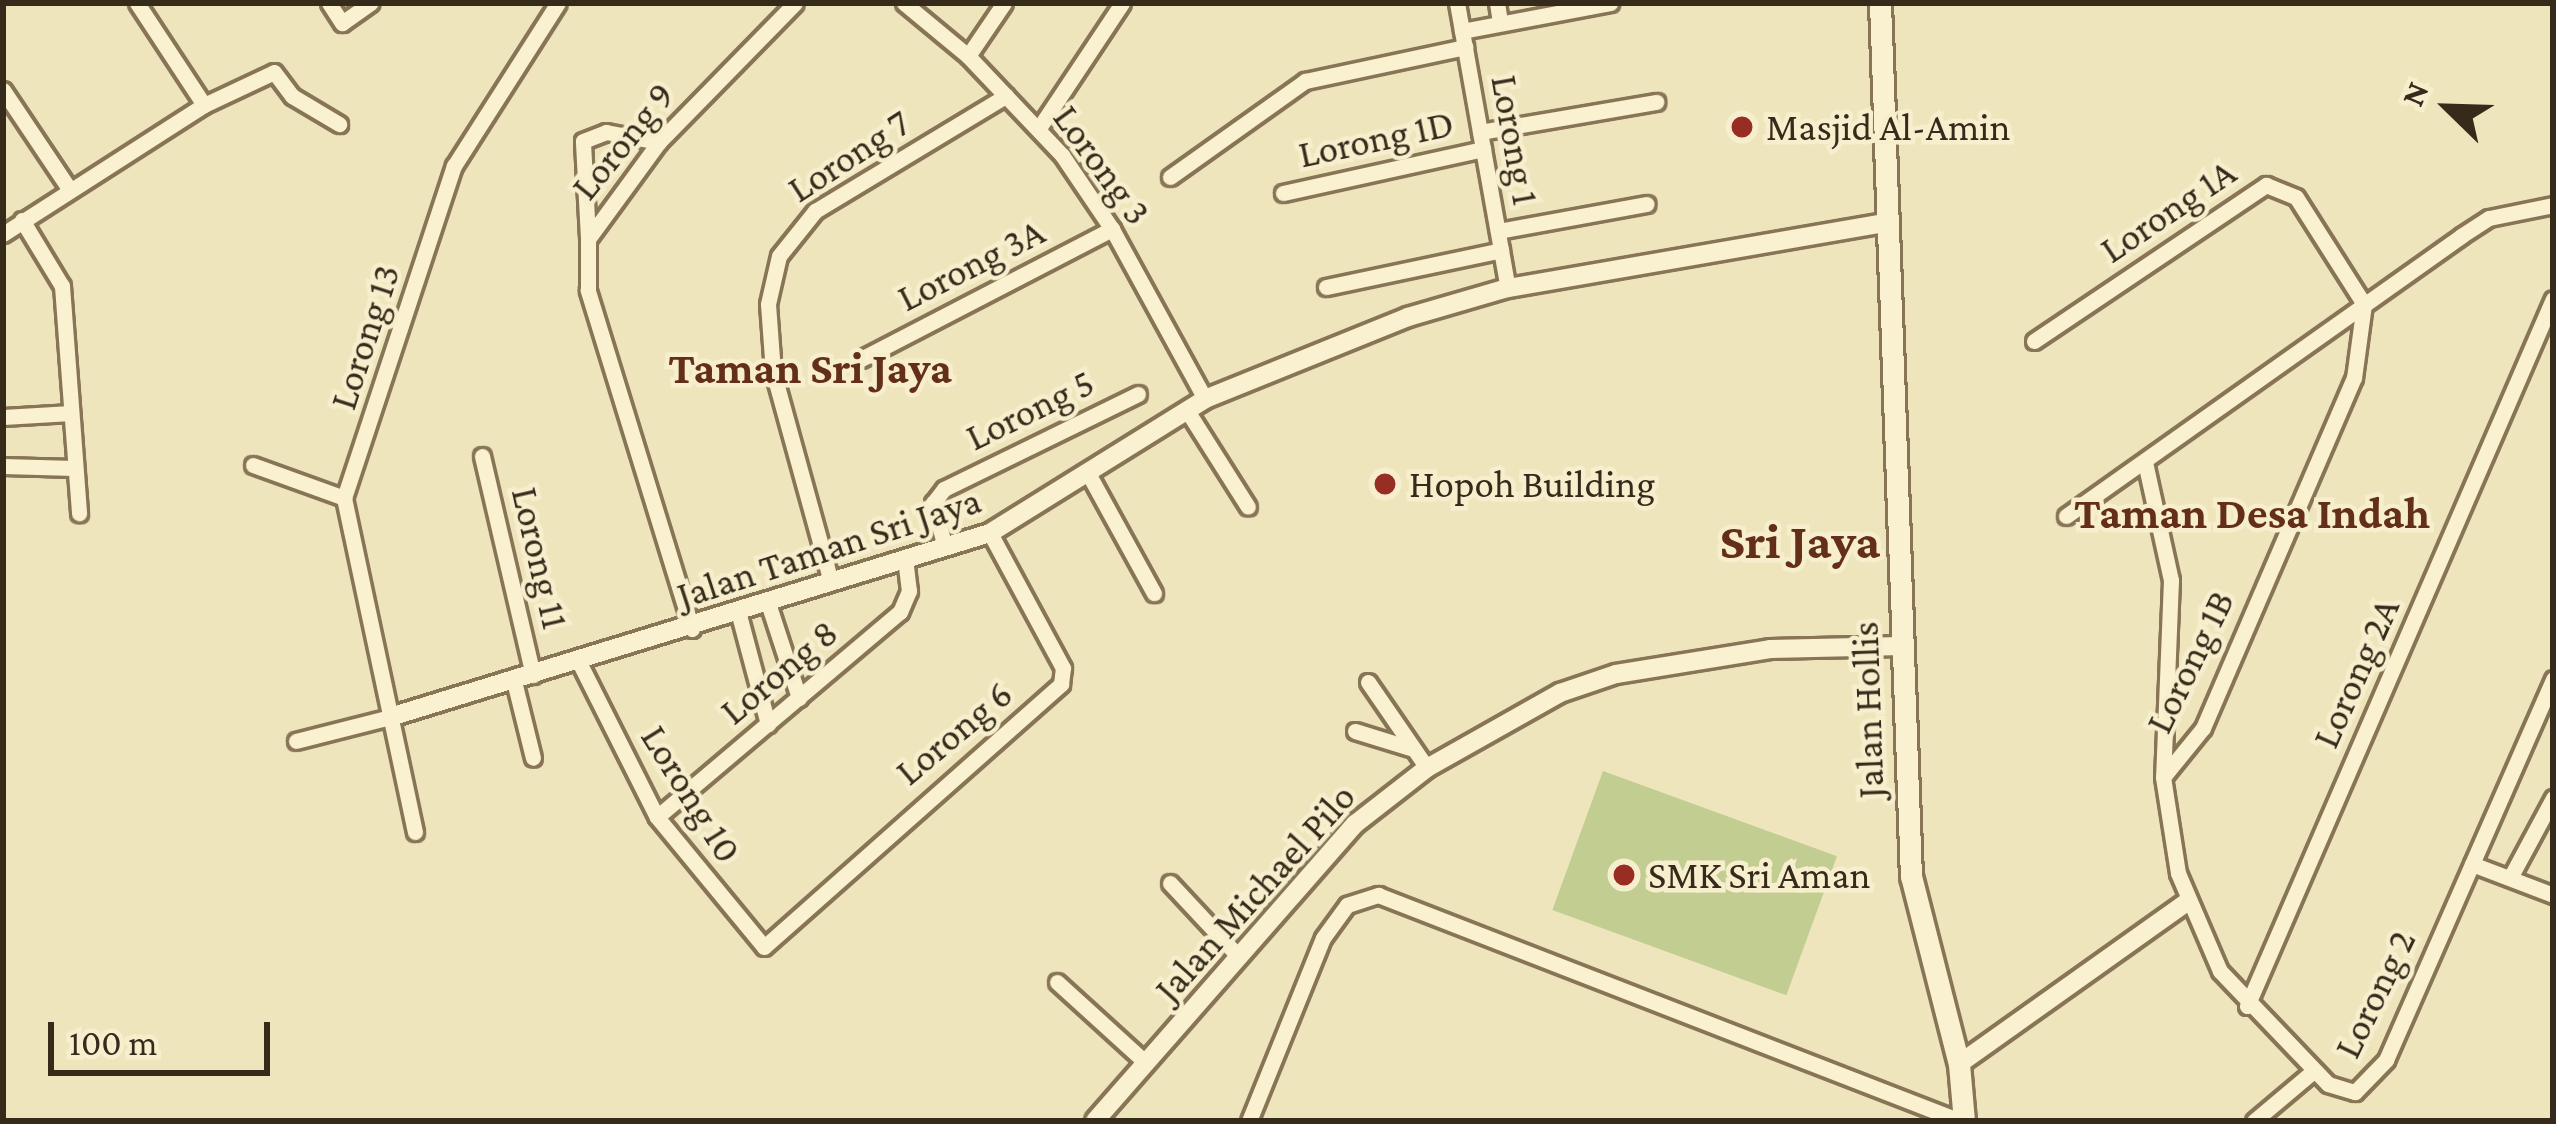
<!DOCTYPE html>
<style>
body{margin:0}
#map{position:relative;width:2556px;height:1124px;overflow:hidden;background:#efe5bd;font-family:"Crimson Pro",serif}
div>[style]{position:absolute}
.green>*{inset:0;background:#c1cd91;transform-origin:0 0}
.roads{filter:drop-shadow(3px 0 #877556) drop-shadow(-3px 0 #877556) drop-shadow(0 3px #877556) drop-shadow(0 -3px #877556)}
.minor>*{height:15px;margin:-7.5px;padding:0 7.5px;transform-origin:7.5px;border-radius:7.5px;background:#faf1d1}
.tertiary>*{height:18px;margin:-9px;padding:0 9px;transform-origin:9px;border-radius:9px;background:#faf1d1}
.secondary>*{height:21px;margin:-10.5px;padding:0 10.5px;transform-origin:10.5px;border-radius:10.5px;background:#faf1d1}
.dots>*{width:33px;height:33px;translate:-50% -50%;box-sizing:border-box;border:6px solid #f6eecd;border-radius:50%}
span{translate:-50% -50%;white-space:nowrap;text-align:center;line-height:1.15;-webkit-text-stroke:9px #f6eecd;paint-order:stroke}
.poi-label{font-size:39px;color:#362b1b}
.left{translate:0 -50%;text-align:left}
.street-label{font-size:39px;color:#362b1b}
.quarter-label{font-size:45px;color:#642f19;font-weight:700}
.district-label{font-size:51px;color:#642f19;font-weight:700}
.frame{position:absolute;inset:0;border:6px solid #362b1b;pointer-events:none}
.north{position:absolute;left:2388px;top:48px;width:120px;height:120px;-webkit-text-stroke:9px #f6eecd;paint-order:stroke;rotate:293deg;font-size:33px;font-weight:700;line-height:48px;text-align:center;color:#362b1b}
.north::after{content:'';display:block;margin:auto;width:42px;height:54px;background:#362b1b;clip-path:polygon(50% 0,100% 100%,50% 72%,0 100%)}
.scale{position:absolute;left:48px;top:1022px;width:222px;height:54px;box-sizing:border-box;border:6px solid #362b1b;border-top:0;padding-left:15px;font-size:36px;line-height:42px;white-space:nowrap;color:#362b1b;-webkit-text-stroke:9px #f6eecd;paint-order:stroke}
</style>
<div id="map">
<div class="green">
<i style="left:1603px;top:771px;width:249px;height:148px;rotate:20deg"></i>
</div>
<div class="roads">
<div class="minor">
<i style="left:137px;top:3px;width:122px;rotate:56.7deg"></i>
<i style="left:329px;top:3px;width:24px;rotate:57deg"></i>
<i style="left:342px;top:23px;width:35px;rotate:-35deg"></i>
<i style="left:904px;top:3px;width:83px;rotate:39.6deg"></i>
<i style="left:968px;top:56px;width:137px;rotate:46.5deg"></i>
<i style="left:1062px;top:155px;width:89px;rotate:56deg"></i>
<i style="left:1112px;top:229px;width:194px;rotate:61.3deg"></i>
<i style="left:1457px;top:3px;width:290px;rotate:79.9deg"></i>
<i style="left:1497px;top:3px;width:20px;rotate:81deg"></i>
<i style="left:1462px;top:31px;width:151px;rotate:-10.7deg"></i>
<i style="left:968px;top:56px;width:64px;rotate:-55.8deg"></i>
<i style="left:3px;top:90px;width:117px;rotate:56.2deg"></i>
<i style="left:1039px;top:128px;width:150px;rotate:-56.4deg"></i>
<i style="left:1480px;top:132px;width:179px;rotate:-9.7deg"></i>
<i style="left:1170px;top:177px;width:166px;rotate:-35.4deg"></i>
<i style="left:1305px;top:81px;width:164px;rotate:-12deg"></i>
<i style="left:1283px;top:193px;width:205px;rotate:-12.4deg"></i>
<i style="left:22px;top:220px;width:77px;rotate:58.8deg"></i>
<i style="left:62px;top:286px;width:228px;rotate:85.7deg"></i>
<i style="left:1498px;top:231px;width:151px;rotate:-10.3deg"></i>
<i style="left:3px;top:234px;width:239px;rotate:-32.7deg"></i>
<i style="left:204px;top:105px;width:77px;rotate:-25.2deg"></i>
<i style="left:274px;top:72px;width:30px;rotate:53deg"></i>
<i style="left:292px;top:96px;width:55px;rotate:30.8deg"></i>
<i style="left:588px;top:238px;width:97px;rotate:-93deg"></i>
<i style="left:583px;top:141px;width:25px;rotate:-21deg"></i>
<i style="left:606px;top:132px;width:54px;rotate:10.7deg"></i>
<i style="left:1326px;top:287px;width:179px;rotate:-11.9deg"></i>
<i style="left:2034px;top:341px;width:280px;rotate:-33.9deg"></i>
<i style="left:2266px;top:185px;width:32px;rotate:22deg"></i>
<i style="left:2296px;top:197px;width:127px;rotate:57.6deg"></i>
<i style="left:861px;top:359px;width:283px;rotate:-27.4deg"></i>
<i style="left:1188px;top:412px;width:112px;rotate:57.7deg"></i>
<i style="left:3px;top:417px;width:68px;rotate:-3.4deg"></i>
<i style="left:482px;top:456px;width:225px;rotate:76.9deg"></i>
<i style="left:2145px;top:462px;width:121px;rotate:77.6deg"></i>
<i style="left:2171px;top:580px;width:197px;rotate:92.3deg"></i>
<i style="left:2163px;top:777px;width:97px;rotate:81.1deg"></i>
<i style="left:2178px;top:873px;width:107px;rotate:66.8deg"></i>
<i style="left:2220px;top:971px;width:156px;rotate:46.3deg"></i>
<i style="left:2328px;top:1084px;width:28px;rotate:17deg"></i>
<i style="left:2355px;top:1092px;width:45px;rotate:-45.9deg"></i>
<i style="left:2386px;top:1060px;width:416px;rotate:-66.3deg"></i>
<i style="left:253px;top:465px;width:97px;rotate:19.9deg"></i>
<i style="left:3px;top:466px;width:71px;rotate:1.6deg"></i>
<i style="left:1089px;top:475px;width:135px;rotate:61.2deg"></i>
<i style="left:2066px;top:516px;width:484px;rotate:-35.3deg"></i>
<i style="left:2461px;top:236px;width:33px;rotate:-33deg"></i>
<i style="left:2489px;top:218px;width:65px;rotate:-11.5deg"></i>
<i style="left:945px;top:547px;width:46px;rotate:-105.3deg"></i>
<i style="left:933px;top:503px;width:18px;rotate:-52deg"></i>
<i style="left:944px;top:489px;width:216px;rotate:-26.1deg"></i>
<i style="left:831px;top:582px;width:218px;rotate:-105.4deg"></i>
<i style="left:773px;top:372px;width:68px;rotate:-94.2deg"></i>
<i style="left:768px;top:304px;width:49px;rotate:-77.1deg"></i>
<i style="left:779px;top:256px;width:58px;rotate:-51.3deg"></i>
<i style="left:815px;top:211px;width:223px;rotate:-31.1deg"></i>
<i style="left:769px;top:606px;width:97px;rotate:71.9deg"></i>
<i style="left:739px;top:615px;width:113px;rotate:75.1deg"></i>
<i style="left:692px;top:629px;width:355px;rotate:-107.1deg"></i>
<i style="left:588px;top:290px;width:51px;rotate:-90deg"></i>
<i style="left:588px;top:239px;width:120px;rotate:-53.8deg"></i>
<i style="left:659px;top:142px;width:194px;rotate:-45.6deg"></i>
<i style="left:580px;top:664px;width:171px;rotate:63.3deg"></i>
<i style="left:657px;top:817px;width:168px;rotate:50.5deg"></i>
<i style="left:764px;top:947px;width:397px;rotate:-41.5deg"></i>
<i style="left:1061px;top:684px;width:16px;rotate:-83deg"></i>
<i style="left:1063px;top:668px;width:153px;rotate:-118.4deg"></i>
<i style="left:514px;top:681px;width:79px;rotate:76.1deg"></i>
<i style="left:1368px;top:682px;width:104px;rotate:55.5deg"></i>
<i style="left:1355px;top:731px;width:58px;rotate:17.2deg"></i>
<i style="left:296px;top:741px;width:97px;rotate:-14.3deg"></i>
<i style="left:2164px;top:776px;width:62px;rotate:-50.9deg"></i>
<i style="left:2203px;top:728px;width:381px;rotate:-66.7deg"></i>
<i style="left:2354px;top:378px;width:75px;rotate:-82.3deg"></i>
<i style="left:657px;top:817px;width:318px;rotate:-40.2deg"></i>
<i style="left:900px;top:612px;width:23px;rotate:-67deg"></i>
<i style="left:909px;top:591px;width:31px;rotate:-97deg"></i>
<i style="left:415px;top:832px;width:341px;rotate:-102deg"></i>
<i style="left:344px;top:498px;width:350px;rotate:-71.7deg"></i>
<i style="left:454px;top:166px;width:193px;rotate:-57.5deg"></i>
<i style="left:2472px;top:864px;width:87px;rotate:20.9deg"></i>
<i style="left:2510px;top:878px;width:91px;rotate:-61.7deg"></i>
<i style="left:1170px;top:883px;width:100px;rotate:47deg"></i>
<i style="left:1057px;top:982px;width:120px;rotate:42.3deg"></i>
<i style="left:2247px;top:1006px;width:770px;rotate:-66.6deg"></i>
<i style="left:1249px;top:1121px;width:197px;rotate:-68deg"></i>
<i style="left:1323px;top:938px;width:41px;rotate:-54deg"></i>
<i style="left:1347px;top:905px;width:33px;rotate:-18deg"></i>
<i style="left:1378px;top:895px;width:624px;rotate:21.22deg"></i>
<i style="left:2254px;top:1121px;width:75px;rotate:-40.1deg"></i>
</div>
<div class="tertiary">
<i style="left:390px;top:717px;width:628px;rotate:-17.05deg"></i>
<i style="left:990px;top:533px;width:253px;rotate:-31.9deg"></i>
<i style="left:1205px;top:399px;width:219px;rotate:-22deg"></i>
<i style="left:1408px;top:317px;width:104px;rotate:-16.2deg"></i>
<i style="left:1508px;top:288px;width:384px;rotate:-9.8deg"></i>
<i style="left:1959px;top:1064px;width:281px;rotate:-35.4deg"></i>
<i style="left:1095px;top:1121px;width:395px;rotate:-48.8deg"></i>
<i style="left:1355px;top:824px;width:91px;rotate:-37.9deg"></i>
<i style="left:1427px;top:768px;width:153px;rotate:-29.4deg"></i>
<i style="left:1560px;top:693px;width:59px;rotate:-18.7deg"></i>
<i style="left:1616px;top:674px;width:156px;rotate:-9.2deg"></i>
<i style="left:1770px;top:649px;width:132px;rotate:-1.3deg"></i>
</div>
<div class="secondary">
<i style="left:1880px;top:3px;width:874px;rotate:87.97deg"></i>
<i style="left:1911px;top:876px;width:194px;rotate:75.7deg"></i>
<i style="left:1959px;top:1064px;width:57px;rotate:85deg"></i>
</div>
</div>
<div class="dots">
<i style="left:1742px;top:127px;background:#982d24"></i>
<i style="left:1385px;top:484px;background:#982d24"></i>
<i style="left:1624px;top:875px;background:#982d24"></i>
</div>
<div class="poi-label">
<span class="left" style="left:1766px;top:127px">Masjid Al-Amin</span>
<span class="left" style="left:1409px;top:484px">Hopoh Building</span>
<span class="left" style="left:1648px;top:875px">SMK Sri Aman</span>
</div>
<div class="street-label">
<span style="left:1376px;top:139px;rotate:-12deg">Lorong 1D</span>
<span style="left:1515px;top:140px;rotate:80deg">Lorong 1</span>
<span style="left:623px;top:141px;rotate:-51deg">Lorong 9</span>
<span style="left:849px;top:156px;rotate:-33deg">Lorong 7</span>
<span style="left:1102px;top:165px;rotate:54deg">Lorong 3</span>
<span style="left:2168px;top:211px;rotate:-34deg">Lorong 1A</span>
<span style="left:971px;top:265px;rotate:-27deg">Lorong 3A</span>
<span style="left:365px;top:337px;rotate:-72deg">Lorong 13</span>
<span style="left:1030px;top:410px;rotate:-26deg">Lorong 5</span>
<span style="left:829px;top:548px;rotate:-18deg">Jalan Taman Sri Jaya</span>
<span style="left:540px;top:558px;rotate:77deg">Lorong 11</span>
<span style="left:2190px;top:662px;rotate:-64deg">Lorong 1B</span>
<span style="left:779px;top:672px;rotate:-40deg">Lorong 8</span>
<span style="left:2356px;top:673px;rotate:-66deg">Lorong 2A</span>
<span style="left:1868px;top:710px;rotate:-92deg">Jalan Hollis</span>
<span style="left:954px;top:733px;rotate:-40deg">Lorong 6</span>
<span style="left:691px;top:794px;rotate:58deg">Lorong 10</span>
<span style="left:1255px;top:893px;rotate:-48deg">Jalan Michael Pilo</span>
<span style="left:2375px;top:994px;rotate:-64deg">Lorong 2</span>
</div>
<div class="quarter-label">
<span style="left:810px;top:369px">Taman Sri Jaya</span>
<span style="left:2252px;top:514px">Taman Desa Indah</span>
</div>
<div class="district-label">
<span style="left:1800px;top:541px">Sri Jaya</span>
</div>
<div class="frame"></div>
<div class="north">N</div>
<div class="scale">100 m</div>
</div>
